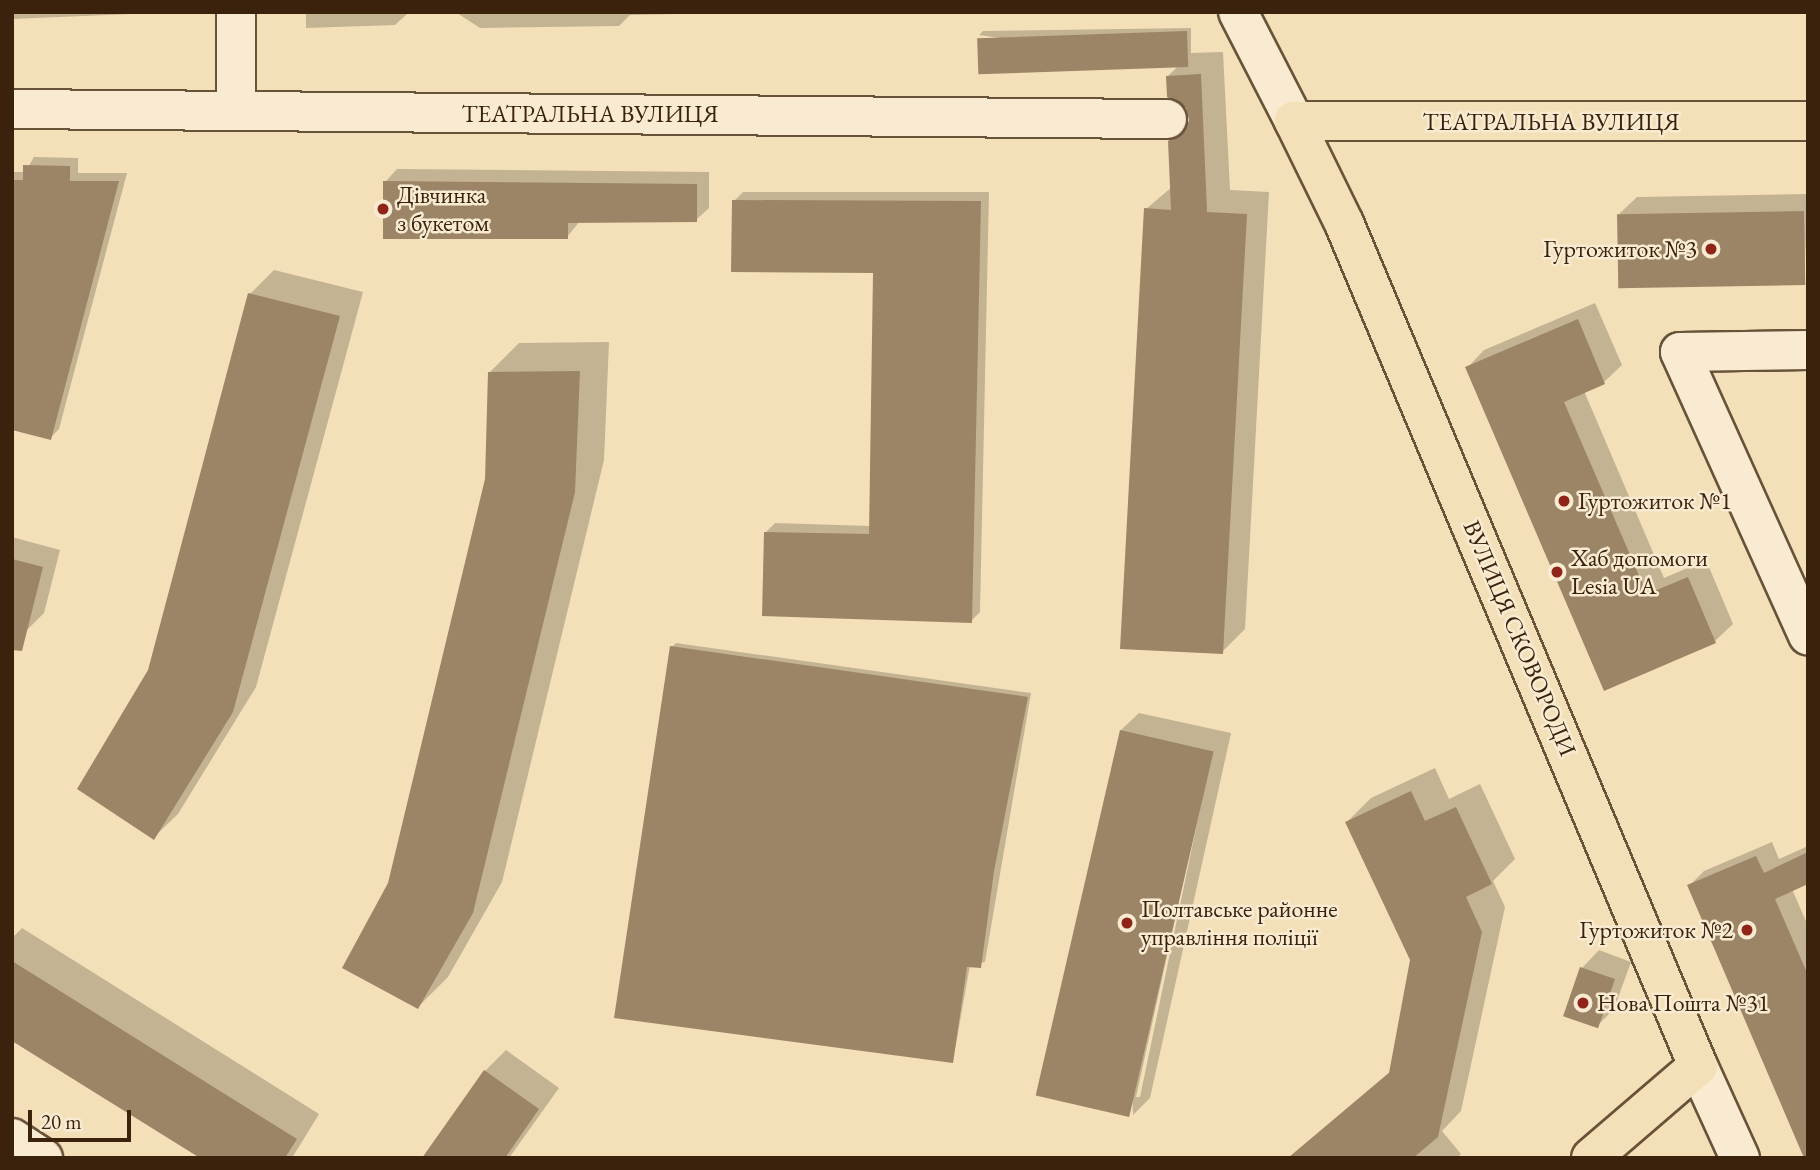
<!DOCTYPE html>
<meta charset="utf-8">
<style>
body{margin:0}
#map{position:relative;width:1820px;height:1170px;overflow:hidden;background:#f4e0b8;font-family:"EB Garamond",serif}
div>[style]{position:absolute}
.shadow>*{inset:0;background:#0003}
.building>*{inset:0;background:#9b8566;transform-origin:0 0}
.roads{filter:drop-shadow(2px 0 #685238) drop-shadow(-2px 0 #685238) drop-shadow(0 2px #685238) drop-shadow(0 -2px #685238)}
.minor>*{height:38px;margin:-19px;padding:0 19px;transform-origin:19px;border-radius:19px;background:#f8ebd1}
.major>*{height:38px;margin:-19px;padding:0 19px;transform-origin:19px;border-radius:19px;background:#f4e0b8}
.dots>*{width:19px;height:19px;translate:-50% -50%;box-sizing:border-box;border:4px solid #f8ebd1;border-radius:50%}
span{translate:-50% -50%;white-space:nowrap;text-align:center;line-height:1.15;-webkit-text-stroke:5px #f8ebd1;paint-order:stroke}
.street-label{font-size:24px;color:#3a220d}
.poi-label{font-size:24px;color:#3a220d}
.left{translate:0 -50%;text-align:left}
.right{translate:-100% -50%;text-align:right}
.frame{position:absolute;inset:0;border:14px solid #3a220d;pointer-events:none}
.scale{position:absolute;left:28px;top:1110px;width:103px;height:32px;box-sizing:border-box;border:4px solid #3a220d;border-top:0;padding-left:9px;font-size:21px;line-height:24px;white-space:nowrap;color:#3a220d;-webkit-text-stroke:5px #f8ebd1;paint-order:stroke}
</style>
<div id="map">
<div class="shadow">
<i style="clip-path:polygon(12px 12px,180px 12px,12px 19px)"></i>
<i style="clip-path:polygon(306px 12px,775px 12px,630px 15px,619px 26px,480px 28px,457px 13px,407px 14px,395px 25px,306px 28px)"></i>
<i style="clip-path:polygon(1191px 28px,1191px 53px,1223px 52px,1230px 190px,1269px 192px,1245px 629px,1222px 652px,1146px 209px,1172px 187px,1170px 141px,1190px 121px,1187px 107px,1168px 76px,1179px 65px,979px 35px,983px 31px)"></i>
<i style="clip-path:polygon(34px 157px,78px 158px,78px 173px,127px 173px,59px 429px,50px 438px,12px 428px,12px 172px,25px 172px)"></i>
<i style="clip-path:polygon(397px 169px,709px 172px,709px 208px,696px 220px,580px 221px,567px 237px,385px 182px)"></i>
<i style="clip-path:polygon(743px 192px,989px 192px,980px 612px,971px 621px,766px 532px,775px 523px,871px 526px,875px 271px,734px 201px)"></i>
<i style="clip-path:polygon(1808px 194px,1804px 283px,1619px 214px,1637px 197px)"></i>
<i style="clip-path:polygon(274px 270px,363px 292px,256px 687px,178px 814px,154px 837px,150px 670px,250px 294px)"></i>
<i style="clip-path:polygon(1595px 303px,1622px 365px,1604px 382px,1584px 391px,1664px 578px,1706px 560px,1733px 624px,1715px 641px,1605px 689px,1467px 368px,1484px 350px)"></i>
<i style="clip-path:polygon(609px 342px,604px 460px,502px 882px,448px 977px,418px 1007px,487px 479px,489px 373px,519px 343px)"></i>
<i style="clip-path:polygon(12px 537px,60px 550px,44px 613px,26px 631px,12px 627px)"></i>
<i style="clip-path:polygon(676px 643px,1031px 693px,985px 962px,970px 965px,953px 1061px,672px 647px)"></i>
<i style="clip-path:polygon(evenodd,1139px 713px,1231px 733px,1150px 1098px,1133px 1115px,1121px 730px,1139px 713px,1214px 742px,1140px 1097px,1136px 1097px,1214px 742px)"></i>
<i style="clip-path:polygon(1435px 768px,1449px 799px,1480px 784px,1515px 859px,1493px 881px,1505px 907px,1461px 1111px,1442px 1131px,1461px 1154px,1457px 1158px,1288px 1158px,1392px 1070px,1412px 960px,1347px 822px,1371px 798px)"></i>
<i style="clip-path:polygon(1772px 842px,1779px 859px,1808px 846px,1808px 882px,1792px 889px,1808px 926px,1808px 1141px,1689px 886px,1704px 871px)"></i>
<i style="clip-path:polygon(22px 928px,319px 1114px,292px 1158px,203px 1158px,12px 1038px,12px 938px)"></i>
<i style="clip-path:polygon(1599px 950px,1631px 962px,1614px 1009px,1597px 1026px,1582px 968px)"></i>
<i style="clip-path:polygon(506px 1050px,559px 1088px,509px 1158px,426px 1158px,485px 1071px)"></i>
</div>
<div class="building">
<i style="left:1187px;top:31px;width:36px;height:210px;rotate:88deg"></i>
<i style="clip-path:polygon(1201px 74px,1207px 212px,1247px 214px,1223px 654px,1120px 649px,1144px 208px,1171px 210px,1168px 141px,1185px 131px,1189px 120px,1186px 108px,1167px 97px,1166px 76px)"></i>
<i style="clip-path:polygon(23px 165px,70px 166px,70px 181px,119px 181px,51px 440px,12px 430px,12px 180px,23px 180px)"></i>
<i style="clip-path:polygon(383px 181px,697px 184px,697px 222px,568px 223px,568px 239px,383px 239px)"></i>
<i style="clip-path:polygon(732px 200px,981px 201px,972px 623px,762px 616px,764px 532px,869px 534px,873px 273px,731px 272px)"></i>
<i style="left:1804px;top:211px;width:74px;height:187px;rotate:89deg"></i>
<i style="clip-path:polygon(248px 293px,340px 316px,233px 712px,154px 840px,77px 789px,148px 670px)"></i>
<i style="clip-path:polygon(1578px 319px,1605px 384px,1564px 402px,1647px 594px,1688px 577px,1716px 643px,1604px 691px,1465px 367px)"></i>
<i style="clip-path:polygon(580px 371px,575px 492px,473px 913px,418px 1009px,342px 968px,388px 883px,485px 479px,488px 372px)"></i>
<i style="clip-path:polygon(12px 559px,43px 567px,22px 651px,12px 650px)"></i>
<i style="clip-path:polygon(670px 646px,1028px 697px,994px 871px,981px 968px,967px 967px,953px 1063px,614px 1018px)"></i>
<i style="left:1120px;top:730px;width:96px;height:375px;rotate:13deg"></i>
<i style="clip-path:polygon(1411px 791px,1425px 821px,1456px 807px,1492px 884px,1466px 897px,1482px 932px,1438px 1137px,1413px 1158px,1288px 1158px,1389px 1073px,1410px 960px,1345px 822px)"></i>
<i style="clip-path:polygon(1808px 852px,1808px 884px,1775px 899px,1808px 975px,1808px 1158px,1804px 1158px,1687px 885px,1756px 856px,1764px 873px)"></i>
<i style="clip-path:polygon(12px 961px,297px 1139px,285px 1158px,200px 1158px,12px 1041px)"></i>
<i style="left:1580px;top:967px;width:37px;height:52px;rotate:19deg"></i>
<i style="clip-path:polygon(484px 1070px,539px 1109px,514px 1145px,505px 1158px,422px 1158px)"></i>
</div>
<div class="roads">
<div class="minor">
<i style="left:236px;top:12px;width:99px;rotate:90deg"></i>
<i style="left:1238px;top:12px;width:123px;rotate:62.8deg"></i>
<i style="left:12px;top:109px;width:1155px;rotate:0.5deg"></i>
<i style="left:1808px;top:350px;width:128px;rotate:179.1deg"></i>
<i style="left:1680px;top:352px;width:311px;rotate:65.7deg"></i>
<i style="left:1698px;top:1066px;width:101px;rotate:65.5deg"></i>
<i style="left:12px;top:1138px;width:37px;rotate:33deg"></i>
</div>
<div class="major">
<i style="left:1591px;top:1158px;width:141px;rotate:-40.7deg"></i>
<i style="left:1698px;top:1066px;width:914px;rotate:-112.78deg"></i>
<i style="left:1344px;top:223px;width:114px;rotate:-116.1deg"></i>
<i style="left:1294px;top:121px;width:514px"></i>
</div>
</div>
<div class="dots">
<i style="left:383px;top:209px;background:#8f2418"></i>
<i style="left:1711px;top:249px;background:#8f2418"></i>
<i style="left:1564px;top:501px;background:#8f2418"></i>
<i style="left:1557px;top:572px;background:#8f2418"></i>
<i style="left:1127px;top:923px;background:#8f2418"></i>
<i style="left:1747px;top:930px;background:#8f2418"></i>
<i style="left:1583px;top:1003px;background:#8f2418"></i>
</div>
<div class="street-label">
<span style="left:590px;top:114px">ТЕАТРАЛЬНА ВУЛИЦЯ</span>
<span style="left:1551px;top:122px">ТЕАТРАЛЬНА ВУЛИЦЯ</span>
<span style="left:1520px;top:638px;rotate:67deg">ВУЛИЦЯ СКОВОРОДИ</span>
</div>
<div class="poi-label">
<span class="left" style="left:397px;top:209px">Дівчинка<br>з букетом</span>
<span class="right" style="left:1697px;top:249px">Гуртожиток №3</span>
<span class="left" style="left:1578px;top:501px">Гуртожиток №1</span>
<span class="left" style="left:1571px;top:572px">Хаб допомоги<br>Lesia UA</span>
<span class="left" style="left:1141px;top:923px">Полтавське районне<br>управління поліції</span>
<span class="right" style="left:1733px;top:930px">Гуртожиток №2</span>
<span class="left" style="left:1597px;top:1003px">Нова Пошта №31</span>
</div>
<div class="frame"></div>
<div class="scale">20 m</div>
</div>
